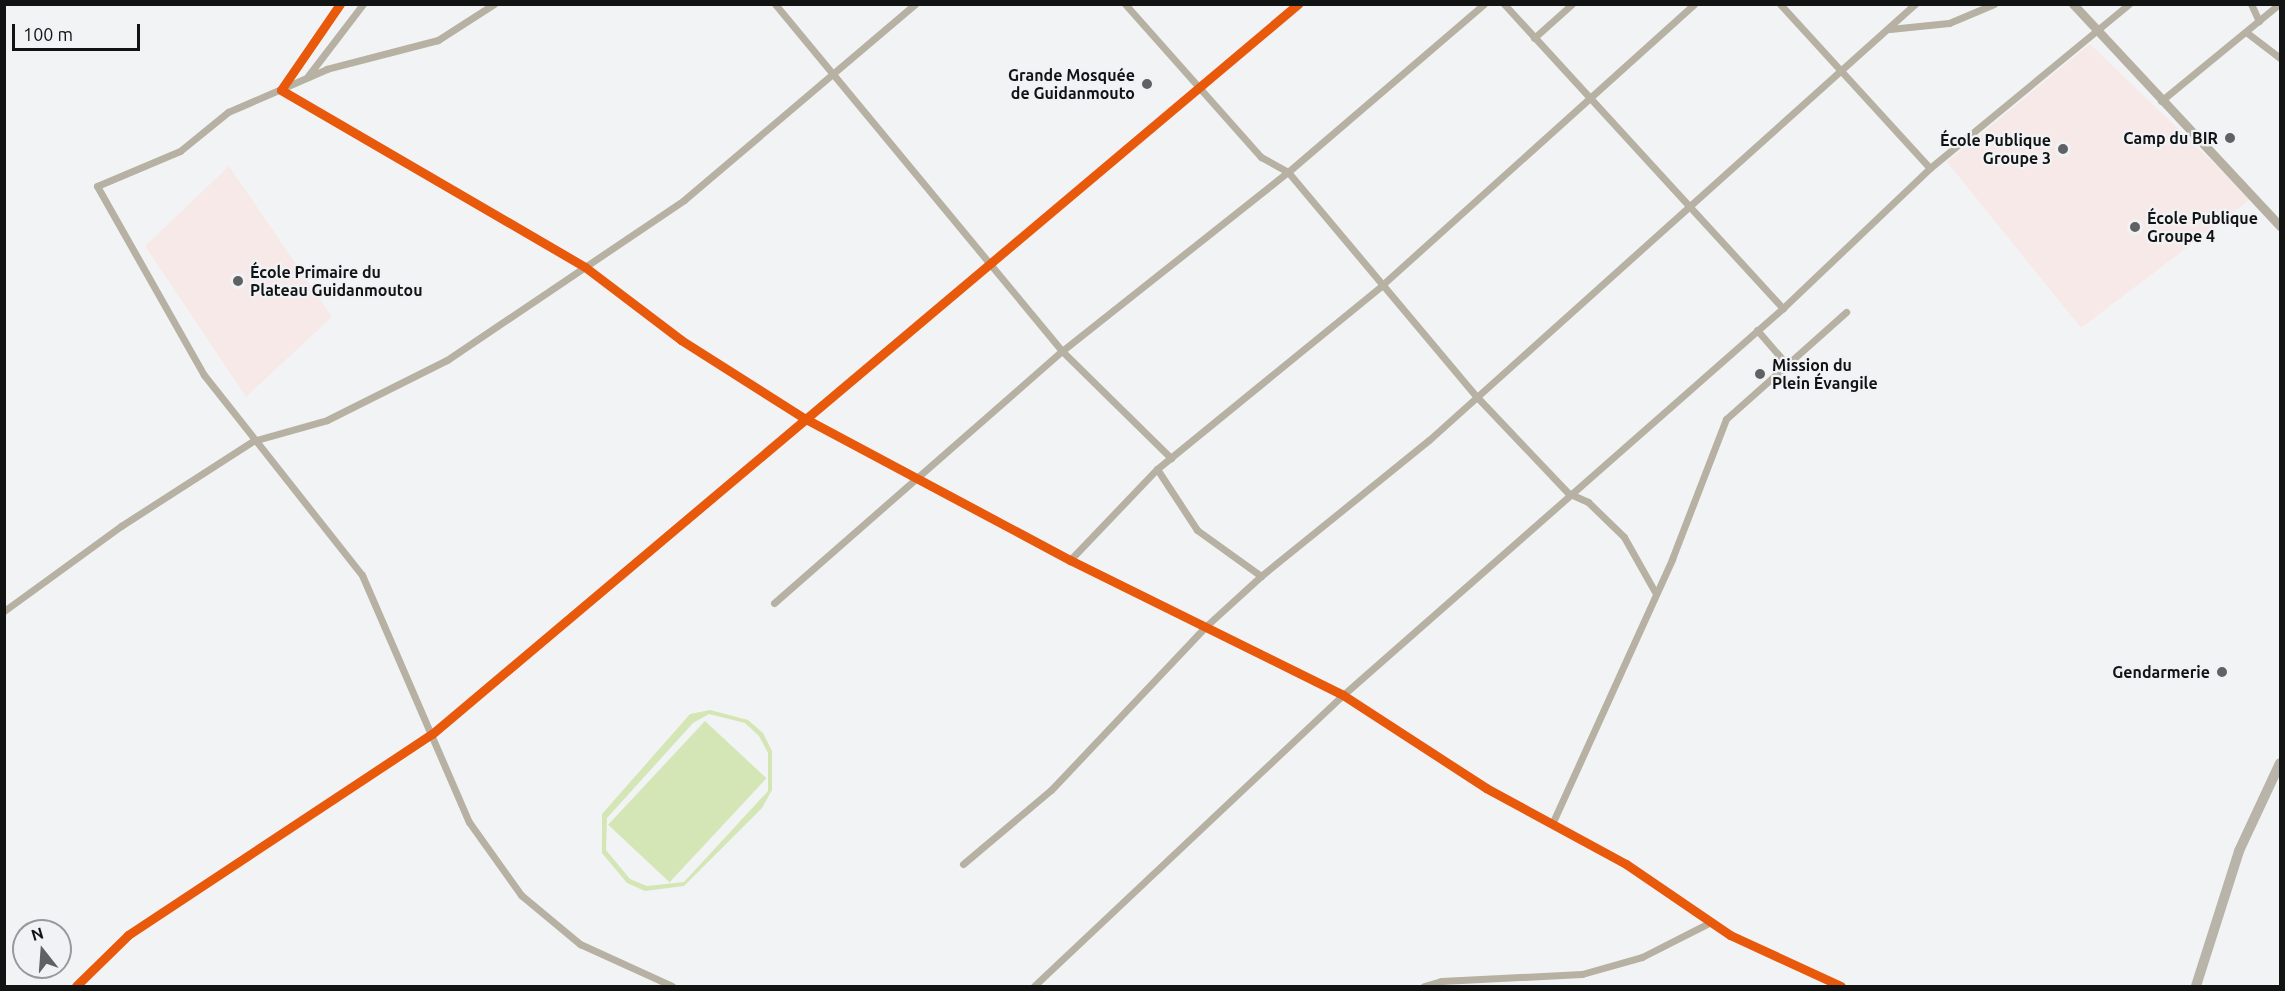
<!DOCTYPE html>
<meta charset="utf-8">
<style>
body{margin:0}
#map{position:relative;width:2285px;height:991px;overflow:hidden;background:#f2f3f4;font-family:Ubuntu,sans-serif}
div>[style]{position:absolute}
.education>*{inset:0;background:#f8e9e9}
.green>*{inset:0;background:#d4e6b5;transform-origin:0 0}
.street>*{height:7px;margin:-3.5px;padding:0 3.5px;transform-origin:3.5px;border-radius:3.5px;background:#b6b1a2}
.secondary>*{height:9px;margin:-4.5px;padding:0 4.5px;transform-origin:4.5px;border-radius:4.5px;background:#b6b0a2}
.primary>*{height:10px;margin:-5px;padding:0 5px;transform-origin:5px;border-radius:5px;background:#b9b4a9}
.cycleway>*{height:9px;margin:-4.5px;padding:0 4.5px;transform-origin:4.5px;border-radius:4.5px;background:#e8590c}
.dots>*{width:16px;height:16px;translate:-50% -50%;box-sizing:border-box;border:3px solid #f1f2f5;border-radius:50%}
span{translate:-50% -50%;white-space:nowrap;text-align:center;line-height:1.15;-webkit-text-stroke:4.5px #f1f2f5;paint-order:stroke}
.poi-label{font-size:16px;color:#121313;font-weight:700}
.right{translate:-100% -50%;text-align:right}
.left{translate:0 -50%;text-align:left}
.frame{position:absolute;inset:0;border:6px solid #121313;pointer-events:none}
.north{position:absolute;left:12px;top:919px;width:60px;height:60px;box-sizing:border-box;background:#f1f2f5;border:2px solid #98999b;border-radius:50%;rotate:343deg;font-size:16px;font-weight:700;line-height:24px;text-align:center;color:#121313}
.north::after{content:'';display:block;margin:auto;width:21px;height:27px;background:#606162;clip-path:polygon(50% 0,100% 100%,50% 72%,0 100%)}
.scale{position:absolute;left:12px;top:24px;width:128px;height:27px;box-sizing:border-box;border:3px solid #121313;border-top:0;padding-left:8px;font-size:18px;line-height:21px;white-space:nowrap;color:#121313;-webkit-text-stroke:4px #f1f2f5;paint-order:stroke}
</style>
<div id="map">
<div class="education">
<i style="clip-path:polygon(2090px 44px,2251px 199px,2081px 328px,1947px 162px)"></i>
<i style="clip-path:polygon(229px 166px,332px 317px,246px 397px,145px 246px)"></i>
</div>
<div class="green">
<i style="clip-path:polygon(evenodd,710px 710px,748px 720px,763px 733px,772px 751px,772px 790px,762px 808px,684px 886px,645px 891px,627px 883px,602px 853px,602px 814px,690px 714px,710px 710px,709px 714px,745px 723px,759px 736px,768px 753px,768px 791px,684px 882px,647px 886px,630px 879px,606px 850px,607px 818px,693px 723px,709px 714px)"></i>
<i style="left:705px;top:721px;width:84px;height:142px;rotate:43deg"></i>
</div>
<div class="street">
<i style="left:340px;top:4px;width:104px;rotate:124.5deg"></i>
<i style="left:281px;top:90px;width:352px;rotate:30.2deg"></i>
<i style="left:585px;top:267px;width:121px;rotate:37.2deg"></i>
<i style="left:681px;top:340px;width:146px;rotate:32.4deg"></i>
<i style="left:804px;top:418px;width:302px;rotate:28.1deg"></i>
<i style="left:1070px;top:560px;width:305px;rotate:26.3deg"></i>
<i style="left:1343px;top:695px;width:171px;rotate:33deg"></i>
<i style="left:1486px;top:788px;width:159px;rotate:28.5deg"></i>
<i style="left:1626px;top:864px;width:126px;rotate:34.3deg"></i>
<i style="left:1730px;top:935px;width:122px;rotate:24.7deg"></i>
<i style="left:494px;top:4px;width:67px;rotate:147.3deg"></i>
<i style="left:438px;top:40px;width:115px;rotate:165.4deg"></i>
<i style="left:327px;top:69px;width:108px;rotate:156.5deg"></i>
<i style="left:228px;top:112px;width:62px;rotate:140.9deg"></i>
<i style="left:180px;top:151px;width:90px;rotate:157.1deg"></i>
<i style="left:97px;top:186px;width:217px;rotate:60.5deg"></i>
<i style="left:204px;top:375px;width:255px;rotate:51.7deg"></i>
<i style="left:362px;top:575px;width:269px;rotate:66.6deg"></i>
<i style="left:469px;top:822px;width:90px;rotate:54.5deg"></i>
<i style="left:521px;top:895px;width:77px;rotate:39.7deg"></i>
<i style="left:580px;top:944px;width:101px;rotate:24.5deg"></i>
<i style="left:775px;top:4px;width:450px;rotate:50.4deg"></i>
<i style="left:1062px;top:351px;width:153px;rotate:44.5deg"></i>
<i style="left:1125px;top:4px;width:205px;rotate:48.4deg"></i>
<i style="left:1261px;top:157px;width:31px;rotate:29deg"></i>
<i style="left:1288px;top:172px;width:294px;rotate:50deg"></i>
<i style="left:1477px;top:397px;width:132px;rotate:46.5deg"></i>
<i style="left:1568px;top:493px;width:22px;rotate:24deg"></i>
<i style="left:1588px;top:502px;width:50px;rotate:44.2deg"></i>
<i style="left:1624px;top:537px;width:63px;rotate:60.6deg"></i>
<i style="left:1504px;top:4px;width:413px;rotate:47.5deg"></i>
<i style="left:1780px;top:4px;width:222px;rotate:47.6deg"></i>
<i style="left:2251px;top:4px;width:19px;rotate:65deg"></i>
<i style="left:1890px;top:29px;width:59px;rotate:-5.8deg"></i>
<i style="left:1949px;top:23px;width:49px;rotate:-22.9deg"></i>
<i style="left:2246px;top:32px;width:43px;rotate:37.4deg"></i>
<i style="left:1534px;top:38px;width:51px;rotate:-41.8deg"></i>
<i style="left:308px;top:76px;width:91px;rotate:-52.6deg"></i>
<i style="left:2161px;top:101px;width:153px;rotate:-39.4deg"></i>
<i style="left:1757px;top:330px;width:49px;rotate:49.1deg"></i>
<i style="left:1157px;top:469px;width:73px;rotate:56.7deg"></i>
<i style="left:1197px;top:530px;width:79px;rotate:35.7deg"></i>
<i style="left:1070px;top:560px;width:126px;rotate:-46.3deg"></i>
<i style="left:1157px;top:469px;width:289px;rotate:-39.2deg"></i>
<i style="left:1381px;top:286px;width:421px;rotate:-42deg"></i>
<i style="left:774px;top:603px;width:383px;rotate:-41.2deg"></i>
<i style="left:1062px;top:351px;width:288px;rotate:-38.4deg"></i>
<i style="left:1288px;top:172px;width:258px;rotate:-40.6deg"></i>
<i style="left:4px;top:611px;width:145px;rotate:-36deg"></i>
<i style="left:121px;top:526px;width:157px;rotate:-32.8deg"></i>
<i style="left:253px;top:441px;width:77px;rotate:-15.8deg"></i>
<i style="left:327px;top:420px;width:134px;rotate:-26.6deg"></i>
<i style="left:447px;top:360px;width:286px;rotate:-34deg"></i>
<i style="left:684px;top:200px;width:303px;rotate:-40.3deg"></i>
<i style="left:1552px;top:824px;width:291px;rotate:-65.6deg"></i>
<i style="left:1672px;top:559px;width:150px;rotate:-68.9deg"></i>
<i style="left:1726px;top:419px;width:161px;rotate:-41.7deg"></i>
<i style="left:963px;top:864px;width:115px;rotate:-40.1deg"></i>
<i style="left:1051px;top:790px;width:223px;rotate:-46.6deg"></i>
<i style="left:1204px;top:628px;width:77px;rotate:-42.4deg"></i>
<i style="left:1261px;top:576px;width:216px;rotate:-39deg"></i>
<i style="left:1429px;top:440px;width:653px;rotate:-41.9deg"></i>
<i style="left:76px;top:986px;width:73px;rotate:-44.4deg"></i>
<i style="left:128px;top:935px;width:364px;rotate:-33.5deg"></i>
<i style="left:432px;top:734px;width:1133px;rotate:-40.13deg"></i>
<i style="left:1034px;top:986px;width:424px;rotate:-43.3deg"></i>
<i style="left:1343px;top:695px;width:586px;rotate:-41.33deg"></i>
<i style="left:1783px;top:308px;width:203px;rotate:-43.6deg"></i>
<i style="left:1930px;top:168px;width:258px;rotate:-39.5deg"></i>
<i style="left:1424px;top:986px;width:18px;rotate:-16deg"></i>
<i style="left:1441px;top:981px;width:141px;rotate:-2.8deg"></i>
<i style="left:1582px;top:974px;width:62px;rotate:-15.8deg"></i>
<i style="left:1642px;top:957px;width:77px;rotate:-26.9deg"></i>
</div>
<div class="secondary">
<i style="left:2073px;top:4px;width:304px;rotate:47deg"></i>
</div>
<div class="primary">
<i style="left:2196px;top:986px;width:142px;rotate:-72.3deg"></i>
<i style="left:2239px;top:851px;width:97px;rotate:-65deg"></i>
</div>
<div class="cycleway">
<i style="left:340px;top:4px;width:104px;rotate:124.5deg"></i>
<i style="left:281px;top:90px;width:352px;rotate:30.2deg"></i>
<i style="left:585px;top:267px;width:121px;rotate:37.2deg"></i>
<i style="left:681px;top:340px;width:146px;rotate:32.4deg"></i>
<i style="left:804px;top:418px;width:302px;rotate:28.1deg"></i>
<i style="left:1070px;top:560px;width:305px;rotate:26.3deg"></i>
<i style="left:1343px;top:695px;width:171px;rotate:33deg"></i>
<i style="left:1486px;top:788px;width:159px;rotate:28.5deg"></i>
<i style="left:1626px;top:864px;width:126px;rotate:34.3deg"></i>
<i style="left:1730px;top:935px;width:122px;rotate:24.7deg"></i>
<i style="left:76px;top:986px;width:73px;rotate:-44.4deg"></i>
<i style="left:128px;top:935px;width:364px;rotate:-33.5deg"></i>
<i style="left:432px;top:734px;width:1133px;rotate:-40.13deg"></i>
</div>
<div class="dots">
<i style="left:1147px;top:84px;background:#606162"></i>
<i style="left:2230px;top:138px;background:#606162"></i>
<i style="left:2063px;top:149px;background:#606162"></i>
<i style="left:2135px;top:227px;background:#606162"></i>
<i style="left:238px;top:281px;background:#606162"></i>
<i style="left:1760px;top:374px;background:#606162"></i>
<i style="left:2222px;top:672px;background:#606162"></i>
</div>
<div class="poi-label">
<span class="right" style="left:1135px;top:84px">Grande Mosquée<br>de Guidanmouto</span>
<span class="right" style="left:2218px;top:138px">Camp du BIR</span>
<span class="right" style="left:2051px;top:149px">École Publique<br>Groupe 3</span>
<span class="left" style="left:2147px;top:227px">École Publique<br>Groupe 4</span>
<span class="left" style="left:250px;top:281px">École Primaire du<br>Plateau Guidanmoutou</span>
<span class="left" style="left:1772px;top:374px">Mission du<br>Plein Évangile</span>
<span class="right" style="left:2210px;top:672px">Gendarmerie</span>
</div>
<div class="frame"></div>
<div class="north">N</div>
<div class="scale">100 m</div>
</div>
